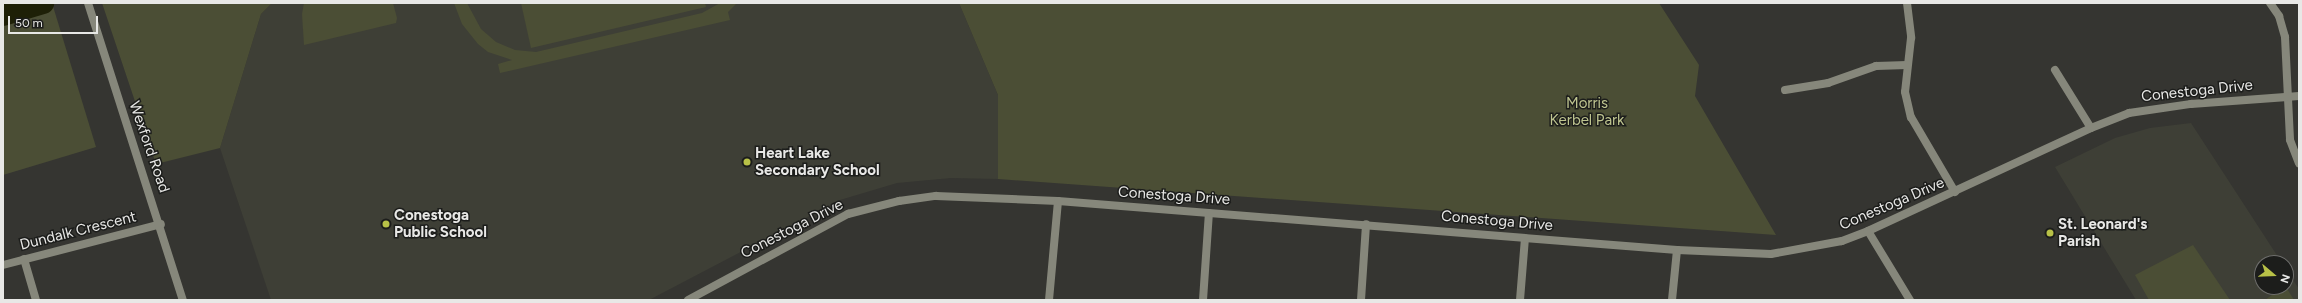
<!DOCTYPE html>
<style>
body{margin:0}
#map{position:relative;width:2302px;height:303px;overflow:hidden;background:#353531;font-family:Figtree,sans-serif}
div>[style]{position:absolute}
.built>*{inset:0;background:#3e3f36}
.green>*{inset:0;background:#4b4e35}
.river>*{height:22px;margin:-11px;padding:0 11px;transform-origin:11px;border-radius:11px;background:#1e2007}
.minor>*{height:8px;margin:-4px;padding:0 4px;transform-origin:4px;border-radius:4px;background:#86877b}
.tertiary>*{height:8px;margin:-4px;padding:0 4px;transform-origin:4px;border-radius:4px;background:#86877b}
.dots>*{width:11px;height:11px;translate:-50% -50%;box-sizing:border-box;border:2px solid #1c1d1b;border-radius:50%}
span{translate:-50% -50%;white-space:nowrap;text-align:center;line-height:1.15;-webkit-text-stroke:3px #1c1d1b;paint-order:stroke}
.street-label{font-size:15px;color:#e8e8e6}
.park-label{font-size:15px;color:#bfc590}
.poi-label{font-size:15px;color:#e8e8e6;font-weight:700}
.left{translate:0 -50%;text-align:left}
.frame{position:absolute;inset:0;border:4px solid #e8e8e6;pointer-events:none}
.north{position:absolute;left:2254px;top:255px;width:40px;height:40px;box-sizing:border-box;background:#1c1d1b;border:1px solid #6e6e6c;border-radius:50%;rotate:109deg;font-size:11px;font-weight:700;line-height:16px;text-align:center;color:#e8e8e6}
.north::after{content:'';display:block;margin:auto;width:14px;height:18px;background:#b8c147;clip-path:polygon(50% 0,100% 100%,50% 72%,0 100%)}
.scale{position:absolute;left:8px;top:16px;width:90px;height:18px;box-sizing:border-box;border:2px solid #e8e8e6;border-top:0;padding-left:5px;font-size:12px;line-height:14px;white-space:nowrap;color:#e8e8e6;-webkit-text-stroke:3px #1c1d1b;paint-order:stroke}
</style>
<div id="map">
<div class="built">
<i style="clip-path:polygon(272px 3px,959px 3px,998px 95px,998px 179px,951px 178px,897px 183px,840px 200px,649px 300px,271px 300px,220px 148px,261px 14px)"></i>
<i style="clip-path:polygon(2191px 123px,2282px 263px,2262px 263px,2262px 287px,2286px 287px,2286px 269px,2299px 289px,2299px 300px,2136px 300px,2055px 167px,2115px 138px,2150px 128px)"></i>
</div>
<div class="green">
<i style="clip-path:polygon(3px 3px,52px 3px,96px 147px,3px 175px)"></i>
<i style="clip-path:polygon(102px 3px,272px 3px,261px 14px,220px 148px,156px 164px)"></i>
<i style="clip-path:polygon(304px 3px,393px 3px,397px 18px,396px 23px,304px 45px,302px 14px)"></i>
<i style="clip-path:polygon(454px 3px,467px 3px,481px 29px,496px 42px,515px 50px,536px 52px,702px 13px,720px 3px,737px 3px,728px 12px,730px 20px,500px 73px,498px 64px,512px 60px,488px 52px,478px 44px,462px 24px)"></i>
<i style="clip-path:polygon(521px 3px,705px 3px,706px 7px,531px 48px)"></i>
<i style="clip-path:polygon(959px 3px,1659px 3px,1699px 65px,1695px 96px,1776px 235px,998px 179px,998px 95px)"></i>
<i style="clip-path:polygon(2193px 245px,2230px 300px,2149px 300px,2135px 275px)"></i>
<i style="clip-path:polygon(2283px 287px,2286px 287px,2294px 300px,2265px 300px)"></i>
</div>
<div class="river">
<i style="left:3px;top:15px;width:42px;rotate:-16.7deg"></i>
</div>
<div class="minor">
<i style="left:1907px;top:3px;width:35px;rotate:83deg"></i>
<i style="left:1911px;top:38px;width:54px;rotate:96.3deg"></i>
<i style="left:1905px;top:92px;width:26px;rotate:77deg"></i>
<i style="left:1911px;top:117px;width:87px;rotate:59.6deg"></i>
<i style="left:2270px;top:3px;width:16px;rotate:55deg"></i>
<i style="left:2279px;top:16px;width:22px;rotate:74deg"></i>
<i style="left:2285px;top:37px;width:103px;rotate:87.2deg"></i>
<i style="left:2290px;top:140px;width:25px;rotate:69deg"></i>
<i style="left:2055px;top:70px;width:68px;rotate:58.2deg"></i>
<i style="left:1785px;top:90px;width:44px;rotate:-9.2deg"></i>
<i style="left:1828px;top:83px;width:51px;rotate:-19.5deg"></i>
<i style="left:1876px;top:66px;width:31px;rotate:-2deg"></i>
<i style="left:1868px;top:231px;width:81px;rotate:58.7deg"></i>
<i style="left:24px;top:259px;width:43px;rotate:73.7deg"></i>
<i style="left:3px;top:265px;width:163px;rotate:-14.5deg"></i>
<i style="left:1049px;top:300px;width:99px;rotate:-84.8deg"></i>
<i style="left:1203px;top:300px;width:87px;rotate:-86.1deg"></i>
<i style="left:1361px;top:300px;width:76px;rotate:-86.2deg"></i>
<i style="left:1520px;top:300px;width:62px;rotate:-85.4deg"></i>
<i style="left:1672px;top:300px;width:50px;rotate:-84.3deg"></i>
</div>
<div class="tertiary">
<i style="left:88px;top:3px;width:312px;rotate:72.3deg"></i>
<i style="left:688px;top:300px;width:182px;rotate:-28.3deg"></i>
<i style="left:848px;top:214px;width:53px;rotate:-14.3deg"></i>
<i style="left:899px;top:201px;width:37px;rotate:-8deg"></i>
<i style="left:936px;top:196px;width:122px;rotate:2.3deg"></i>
<i style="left:1058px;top:201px;width:621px;rotate:4.53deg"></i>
<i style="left:1677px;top:250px;width:94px;rotate:2.4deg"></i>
<i style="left:1771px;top:254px;width:72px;rotate:-10.4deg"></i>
<i style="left:1842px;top:241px;width:28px;rotate:-21deg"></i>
<i style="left:1868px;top:231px;width:246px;rotate:-24.8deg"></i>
<i style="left:2091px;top:128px;width:41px;rotate:-21.5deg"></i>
<i style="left:2129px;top:113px;width:63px;rotate:-8.3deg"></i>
<i style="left:2191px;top:104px;width:108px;rotate:-4.2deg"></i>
</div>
<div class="dots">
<i style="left:747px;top:162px;background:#b8c147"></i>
<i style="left:386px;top:224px;background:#b8c147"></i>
<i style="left:2050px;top:233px;background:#b8c147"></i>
</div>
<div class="street-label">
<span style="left:2197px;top:91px;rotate:-6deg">Conestoga Drive</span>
<span style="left:149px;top:147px;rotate:71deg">Wexford Road</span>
<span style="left:1174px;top:196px;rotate:4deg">Conestoga Drive</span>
<span style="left:1892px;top:204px;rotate:-23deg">Conestoga Drive</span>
<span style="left:1497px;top:221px;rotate:5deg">Conestoga Drive</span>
<span style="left:792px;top:229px;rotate:-27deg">Conestoga Drive</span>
<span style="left:78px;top:231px;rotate:-14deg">Dundalk Crescent</span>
</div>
<div class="park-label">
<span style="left:1587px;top:112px">Morris<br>Kerbel Park</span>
</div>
<div class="poi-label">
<span class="left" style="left:755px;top:162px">Heart Lake<br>Secondary School</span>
<span class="left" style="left:394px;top:224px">Conestoga<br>Public School</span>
<span class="left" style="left:2058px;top:233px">St. Leonard's<br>Parish</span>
</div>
<div class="frame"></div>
<div class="north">N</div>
<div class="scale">50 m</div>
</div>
